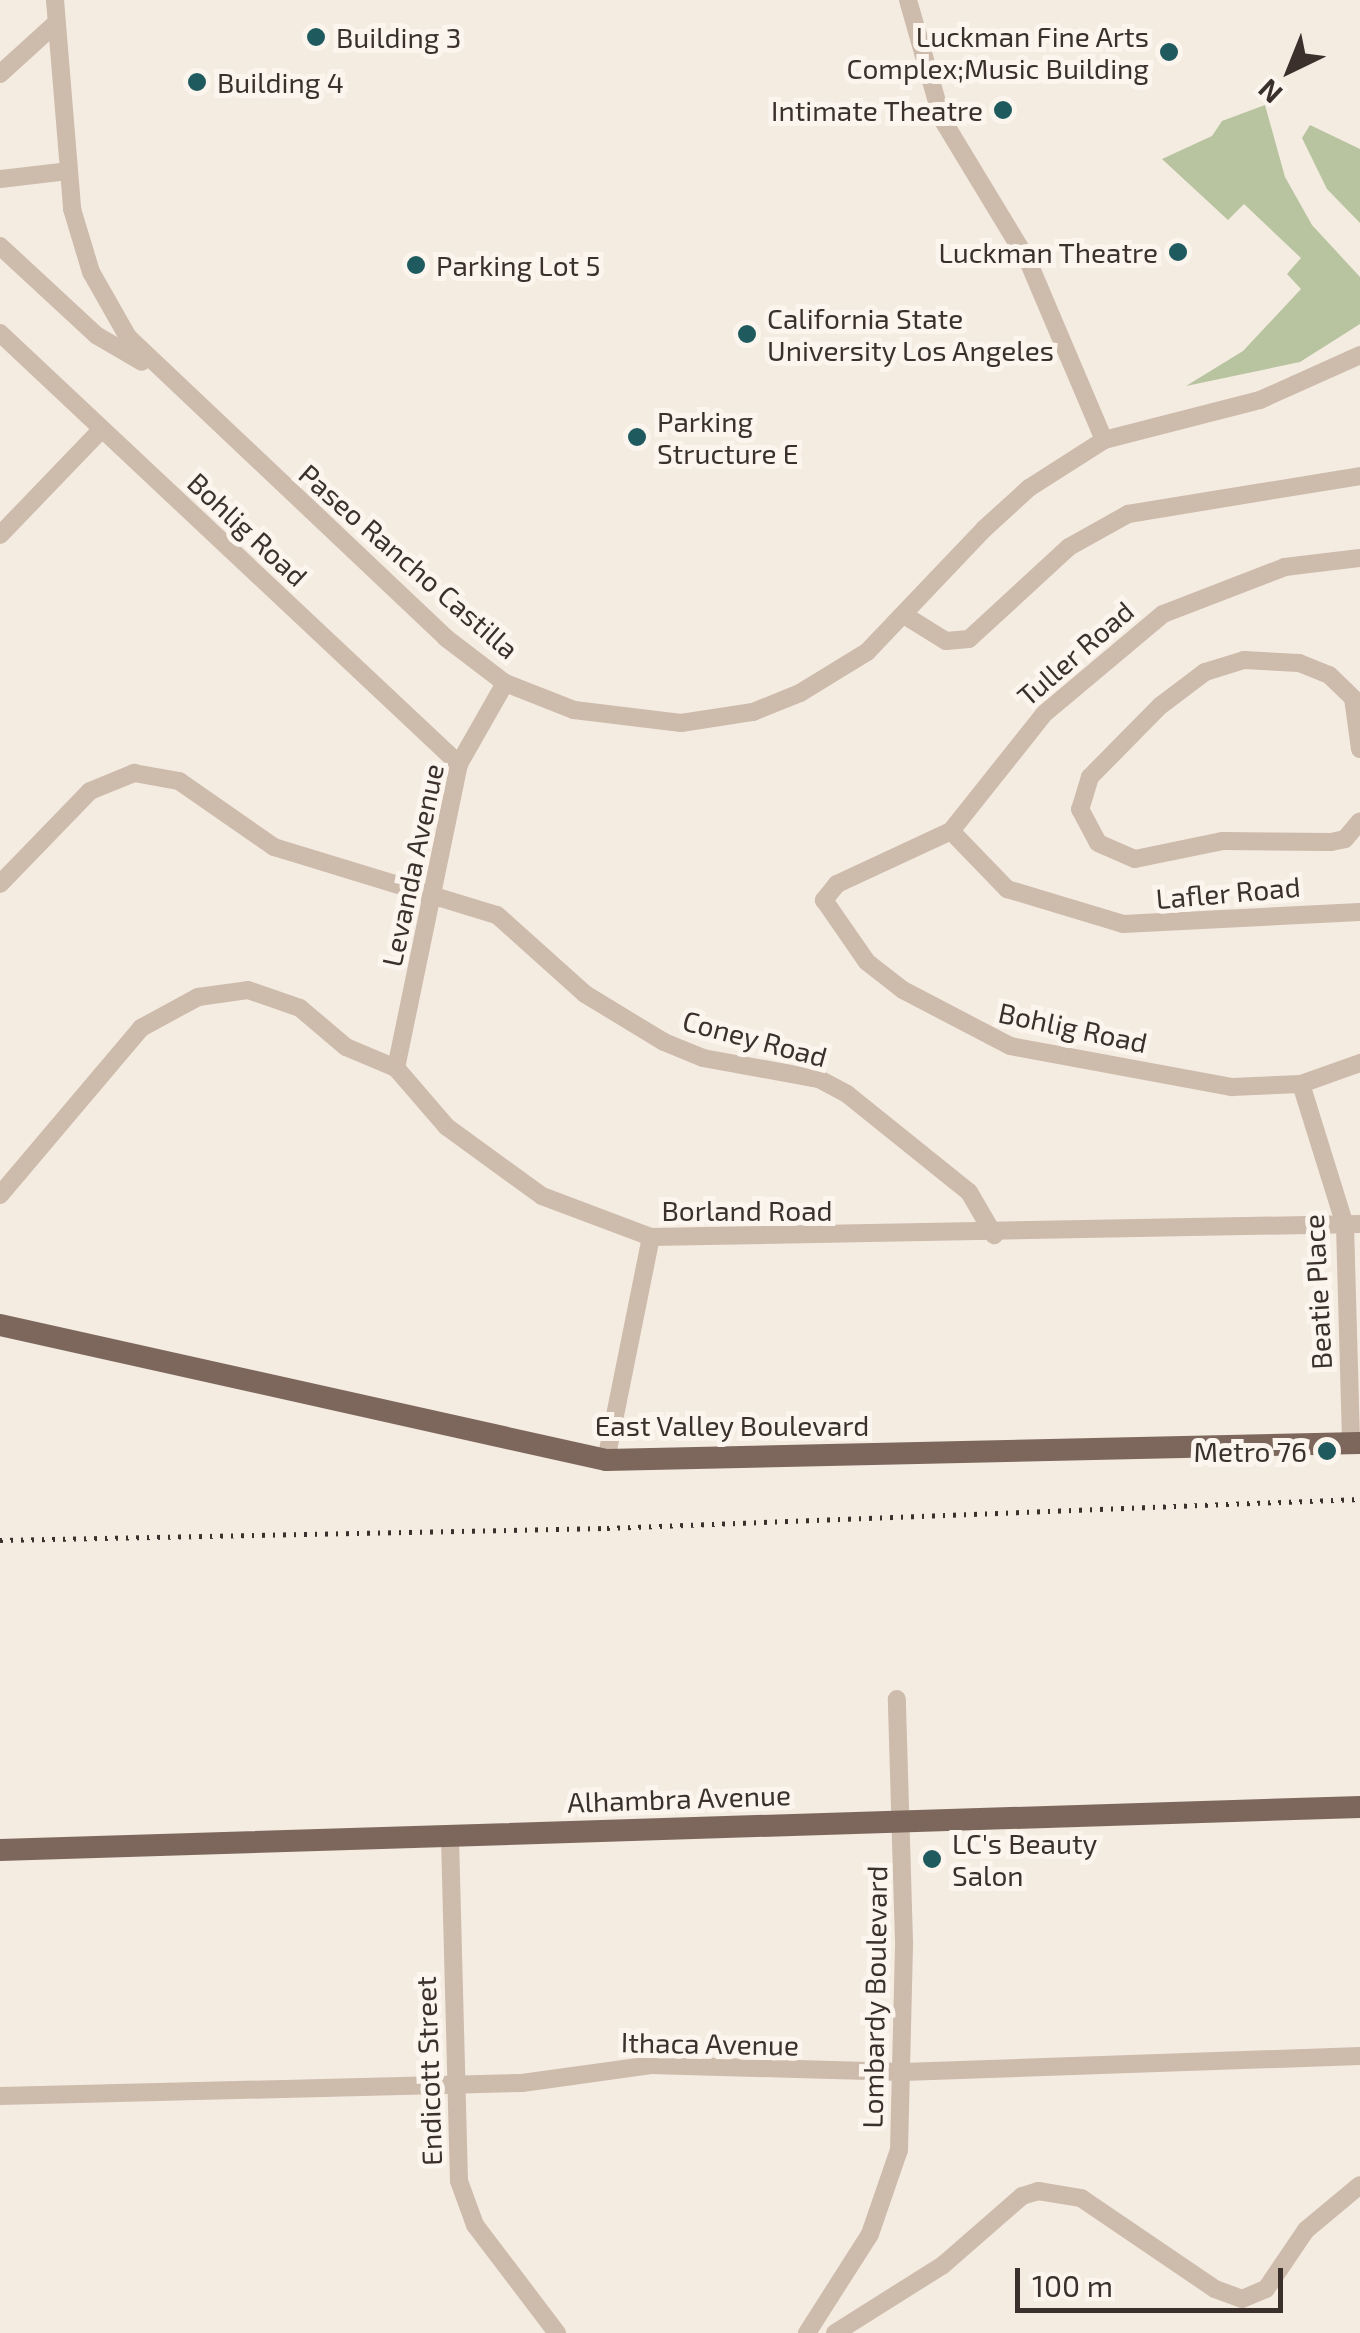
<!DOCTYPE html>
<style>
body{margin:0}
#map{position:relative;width:1360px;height:2333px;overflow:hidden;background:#f4ebe1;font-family:"Exo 2",sans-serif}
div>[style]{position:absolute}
.green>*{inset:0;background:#b8c4a0}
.minor>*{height:18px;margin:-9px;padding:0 9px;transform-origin:9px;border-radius:9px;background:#cdbbac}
.major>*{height:22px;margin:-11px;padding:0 11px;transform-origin:11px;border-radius:11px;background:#7d675c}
.rail>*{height:5px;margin-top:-2.5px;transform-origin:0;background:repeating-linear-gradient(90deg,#3b302b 0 2.5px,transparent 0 10.5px)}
.dots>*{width:28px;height:28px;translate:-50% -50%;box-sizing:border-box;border:5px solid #fbf5ee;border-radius:50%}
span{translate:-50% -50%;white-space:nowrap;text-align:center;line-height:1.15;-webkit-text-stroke:10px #fbf5ee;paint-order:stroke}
.poi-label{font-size:28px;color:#3b302b}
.right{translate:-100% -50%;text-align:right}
.left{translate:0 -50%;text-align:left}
.street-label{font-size:28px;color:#3b302b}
.north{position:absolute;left:1240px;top:20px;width:100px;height:100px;-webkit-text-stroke:8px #fbf5ee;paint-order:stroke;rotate:223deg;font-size:28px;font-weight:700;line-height:40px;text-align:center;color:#3b302b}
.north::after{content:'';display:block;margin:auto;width:35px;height:45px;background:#3b302b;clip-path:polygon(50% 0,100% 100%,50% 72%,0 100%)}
.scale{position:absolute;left:1015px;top:2268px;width:268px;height:45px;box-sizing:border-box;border:5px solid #3b302b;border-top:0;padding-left:12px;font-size:30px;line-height:35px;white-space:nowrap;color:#3b302b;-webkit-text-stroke:8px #fbf5ee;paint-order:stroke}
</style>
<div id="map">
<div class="green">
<i style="clip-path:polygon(1265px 105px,1285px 177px,1312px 225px,1360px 277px,1360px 324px,1300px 362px,1186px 386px,1243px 351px,1301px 289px,1287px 274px,1301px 258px,1244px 204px,1228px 220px,1162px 159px,1212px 136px,1222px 121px)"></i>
<i style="clip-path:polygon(1310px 125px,1360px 149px,1360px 223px,1327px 189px,1302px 138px)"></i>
</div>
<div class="minor">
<i style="left:55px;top:0;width:210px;rotate:85.3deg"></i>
<i style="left:72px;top:209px;width:66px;rotate:73.2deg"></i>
<i style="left:91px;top:272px;width:75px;rotate:60.4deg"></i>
<i style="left:128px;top:337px;width:438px;rotate:43.4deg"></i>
<i style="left:446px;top:638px;width:74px;rotate:37.3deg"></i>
<i style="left:505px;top:683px;width:74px;rotate:21.4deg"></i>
<i style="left:574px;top:710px;width:108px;rotate:6.9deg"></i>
<i style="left:681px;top:723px;width:73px;rotate:-8.7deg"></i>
<i style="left:753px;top:712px;width:51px;rotate:-22deg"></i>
<i style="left:800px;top:693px;width:79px;rotate:-31.5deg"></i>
<i style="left:867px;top:652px;width:170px;rotate:-46.4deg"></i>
<i style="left:984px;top:529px;width:61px;rotate:-42.3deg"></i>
<i style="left:1029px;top:488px;width:89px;rotate:-32.6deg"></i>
<i style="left:1104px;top:440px;width:161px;rotate:-14.4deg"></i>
<i style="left:1260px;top:400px;width:110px;rotate:-24.2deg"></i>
<i style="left:908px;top:0;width:124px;rotate:74.1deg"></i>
<i style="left:942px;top:119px;width:166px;rotate:58.8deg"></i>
<i style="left:1028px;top:261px;width:194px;rotate:67deg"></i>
<i style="left:0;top:74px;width:76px;rotate:-42.3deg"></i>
<i style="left:0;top:179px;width:68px;rotate:-6.7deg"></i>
<i style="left:0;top:246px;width:131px;rotate:42.8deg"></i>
<i style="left:96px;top:335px;width:53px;rotate:30.4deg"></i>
<i style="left:0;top:333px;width:630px;rotate:43.2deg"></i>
<i style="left:0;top:535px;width:147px;rotate:-46.1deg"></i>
<i style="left:1360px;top:558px;width:76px;rotate:173.2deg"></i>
<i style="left:1285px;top:567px;width:131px;rotate:158.9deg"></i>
<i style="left:1163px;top:614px;width:155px;rotate:140deg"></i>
<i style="left:1044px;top:714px;width:149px;rotate:128.5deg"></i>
<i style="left:951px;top:831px;width:126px;rotate:155.1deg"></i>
<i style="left:837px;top:884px;width:21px;rotate:129deg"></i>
<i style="left:824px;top:900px;width:75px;rotate:55.3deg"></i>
<i style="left:867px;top:962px;width:46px;rotate:37.9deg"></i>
<i style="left:903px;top:990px;width:121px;rotate:27.6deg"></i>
<i style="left:1010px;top:1046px;width:226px;rotate:10.5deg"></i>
<i style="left:1232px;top:1087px;width:69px;rotate:-2.5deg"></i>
<i style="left:1301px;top:1084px;width:63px;rotate:-19.6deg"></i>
<i style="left:904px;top:615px;width:49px;rotate:31.8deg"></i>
<i style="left:946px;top:641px;width:23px;rotate:-5deg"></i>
<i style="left:969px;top:639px;width:136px;rotate:-42.6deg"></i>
<i style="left:1069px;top:547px;width:68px;rotate:-29.2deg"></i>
<i style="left:1128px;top:514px;width:235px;rotate:-9.3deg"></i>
<i style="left:1360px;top:749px;width:51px;rotate:-97.8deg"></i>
<i style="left:1353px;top:698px;width:33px;rotate:-136deg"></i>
<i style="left:1329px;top:675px;width:32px;rotate:-158deg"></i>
<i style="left:1299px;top:663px;width:55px;rotate:-176.9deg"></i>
<i style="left:1244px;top:660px;width:41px;rotate:162.9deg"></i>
<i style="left:1205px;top:672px;width:56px;rotate:142.9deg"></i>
<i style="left:1160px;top:706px;width:100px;rotate:134.6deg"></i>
<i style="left:1090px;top:777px;width:34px;rotate:107deg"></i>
<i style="left:1080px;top:809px;width:38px;rotate:62deg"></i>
<i style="left:1098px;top:843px;width:40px;rotate:23.4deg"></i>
<i style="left:1135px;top:859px;width:90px;rotate:-11.6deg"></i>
<i style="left:1223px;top:841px;width:108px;rotate:0.5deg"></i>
<i style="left:1331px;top:842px;width:14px;rotate:-12deg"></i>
<i style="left:1345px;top:839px;width:23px;rotate:-50deg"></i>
<i style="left:951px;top:831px;width:81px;rotate:46deg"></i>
<i style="left:1007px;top:889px;width:121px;rotate:16.8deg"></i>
<i style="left:1123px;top:924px;width:237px;rotate:-2.9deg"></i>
<i style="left:0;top:884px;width:129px;rotate:-45.9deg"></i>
<i style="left:90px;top:791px;width:48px;rotate:-22.2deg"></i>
<i style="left:134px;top:773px;width:46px;rotate:10.1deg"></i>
<i style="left:179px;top:781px;width:116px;rotate:34.8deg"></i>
<i style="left:274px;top:847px;width:233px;rotate:17deg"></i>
<i style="left:497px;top:915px;width:118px;rotate:41.9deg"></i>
<i style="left:585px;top:994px;width:92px;rotate:31.3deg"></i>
<i style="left:664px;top:1042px;width:42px;rotate:22.3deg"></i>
<i style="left:703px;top:1058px;width:118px;rotate:10.3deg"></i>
<i style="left:819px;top:1079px;width:32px;rotate:28deg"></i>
<i style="left:847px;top:1094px;width:156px;rotate:38.8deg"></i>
<i style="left:969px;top:1192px;width:50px;rotate:59.8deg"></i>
<i style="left:396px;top:1068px;width:310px;rotate:-78.3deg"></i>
<i style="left:459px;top:764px;width:93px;rotate:-60.4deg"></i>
<i style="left:1301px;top:1084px;width:148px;rotate:72.7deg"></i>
<i style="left:1345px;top:1225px;width:218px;rotate:88.4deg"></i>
<i style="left:0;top:1195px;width:219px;rotate:-49.8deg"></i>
<i style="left:141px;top:1028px;width:65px;rotate:-28.5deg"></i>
<i style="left:198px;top:997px;width:50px;rotate:-8deg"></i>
<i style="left:248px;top:990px;width:55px;rotate:19.1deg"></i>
<i style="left:300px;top:1008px;width:60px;rotate:40.3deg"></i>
<i style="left:346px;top:1047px;width:54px;rotate:22.8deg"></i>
<i style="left:396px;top:1068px;width:78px;rotate:49.2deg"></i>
<i style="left:447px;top:1127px;width:117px;rotate:36deg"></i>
<i style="left:542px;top:1196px;width:116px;rotate:20.6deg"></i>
<i style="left:651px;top:1237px;width:709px;rotate:-1.05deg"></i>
<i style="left:606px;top:1460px;width:227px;rotate:-78.6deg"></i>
<i style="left:450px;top:1838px;width:343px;rotate:88.5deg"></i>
<i style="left:459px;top:2181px;width:47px;rotate:70deg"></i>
<i style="left:475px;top:2225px;width:136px;rotate:52.8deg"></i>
<i style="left:0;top:2096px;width:522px;rotate:-1.43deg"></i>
<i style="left:522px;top:2083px;width:130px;rotate:-7.9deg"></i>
<i style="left:651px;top:2065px;width:252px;rotate:1.6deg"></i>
<i style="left:903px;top:2072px;width:457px;rotate:-2deg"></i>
<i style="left:807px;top:2333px;width:117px;rotate:-57.5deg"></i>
<i style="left:870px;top:2234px;width:89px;rotate:-71deg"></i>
<i style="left:899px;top:2150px;width:208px;rotate:-88.6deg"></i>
<i style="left:904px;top:1942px;width:243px;rotate:-91.7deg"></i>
<i style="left:835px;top:2333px;width:128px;rotate:-32.2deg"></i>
<i style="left:943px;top:2265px;width:105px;rotate:-41.1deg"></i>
<i style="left:1022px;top:2196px;width:17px;rotate:-17deg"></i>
<i style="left:1038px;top:2191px;width:44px;rotate:9.2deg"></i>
<i style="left:1081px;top:2198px;width:162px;rotate:34.2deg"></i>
<i style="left:1215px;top:2289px;width:29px;rotate:20deg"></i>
<i style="left:1242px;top:2299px;width:26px;rotate:-23deg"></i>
<i style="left:1266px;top:2289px;width:71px;rotate:-55.9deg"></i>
<i style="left:1306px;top:2230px;width:70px;rotate:-39.8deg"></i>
</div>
<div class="major">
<i style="left:0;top:1325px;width:621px;rotate:12.56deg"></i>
<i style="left:606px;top:1460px;width:754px;rotate:-1.29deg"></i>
<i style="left:0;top:1850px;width:1361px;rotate:-1.81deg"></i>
</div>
<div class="rail">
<i style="left:0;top:1540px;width:607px;rotate:-1.13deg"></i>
<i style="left:607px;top:1528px;width:754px;rotate:-2.21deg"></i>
</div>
<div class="dots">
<i style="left:316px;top:37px;background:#1f5a5e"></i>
<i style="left:1169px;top:52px;background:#1f5a5e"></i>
<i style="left:197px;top:82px;background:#1f5a5e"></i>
<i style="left:1003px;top:110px;background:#1f5a5e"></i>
<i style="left:1178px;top:252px;background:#1f5a5e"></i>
<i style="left:416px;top:265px;background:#1f5a5e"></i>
<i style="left:747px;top:334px;background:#1f5a5e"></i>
<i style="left:637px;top:437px;background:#1f5a5e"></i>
<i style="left:1327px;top:1451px;background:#1f5a5e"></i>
<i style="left:932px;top:1859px;background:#1f5a5e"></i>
</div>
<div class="poi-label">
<span class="right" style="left:1149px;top:52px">Luckman Fine Arts<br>Complex;Music Building</span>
<span class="left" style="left:336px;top:37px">Building 3</span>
<span class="left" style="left:217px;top:82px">Building 4</span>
<span class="right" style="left:983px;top:110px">Intimate Theatre</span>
<span class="right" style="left:1158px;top:252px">Luckman Theatre</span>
<span class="left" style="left:436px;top:265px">Parking Lot 5</span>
<span class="left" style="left:767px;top:334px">California State<br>University Los Angeles</span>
<span class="left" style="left:657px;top:437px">Parking<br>Structure E</span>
<span class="right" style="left:1307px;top:1451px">Metro 76</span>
<span class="left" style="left:952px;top:1859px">LC's Beauty<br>Salon</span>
</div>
<div class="street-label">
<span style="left:248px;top:529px;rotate:43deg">Bohlig Road</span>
<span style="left:409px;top:561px;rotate:41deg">Paseo Rancho Castilla</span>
<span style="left:1075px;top:653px;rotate:-41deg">Tuller Road</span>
<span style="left:412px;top:865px;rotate:-78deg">Levanda Avenue</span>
<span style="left:1228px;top:892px;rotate:-5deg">Lafler Road</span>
<span style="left:1073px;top:1027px;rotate:12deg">Bohlig Road</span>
<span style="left:755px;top:1038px;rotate:15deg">Coney Road</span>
<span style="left:747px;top:1210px">Borland Road</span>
<span style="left:1317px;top:1292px;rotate:-93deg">Beatie Place</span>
<span style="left:732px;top:1425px">East Valley Boulevard</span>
<span style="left:679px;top:1798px;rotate:-2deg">Alhambra Avenue</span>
<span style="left:874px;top:1997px;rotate:-89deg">Lombardy Boulevard</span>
<span style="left:710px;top:2043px;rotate:1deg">Ithaca Avenue</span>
<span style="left:428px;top:2071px;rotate:-92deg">Endicott Street</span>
</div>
<div class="north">N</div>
<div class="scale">100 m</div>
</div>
